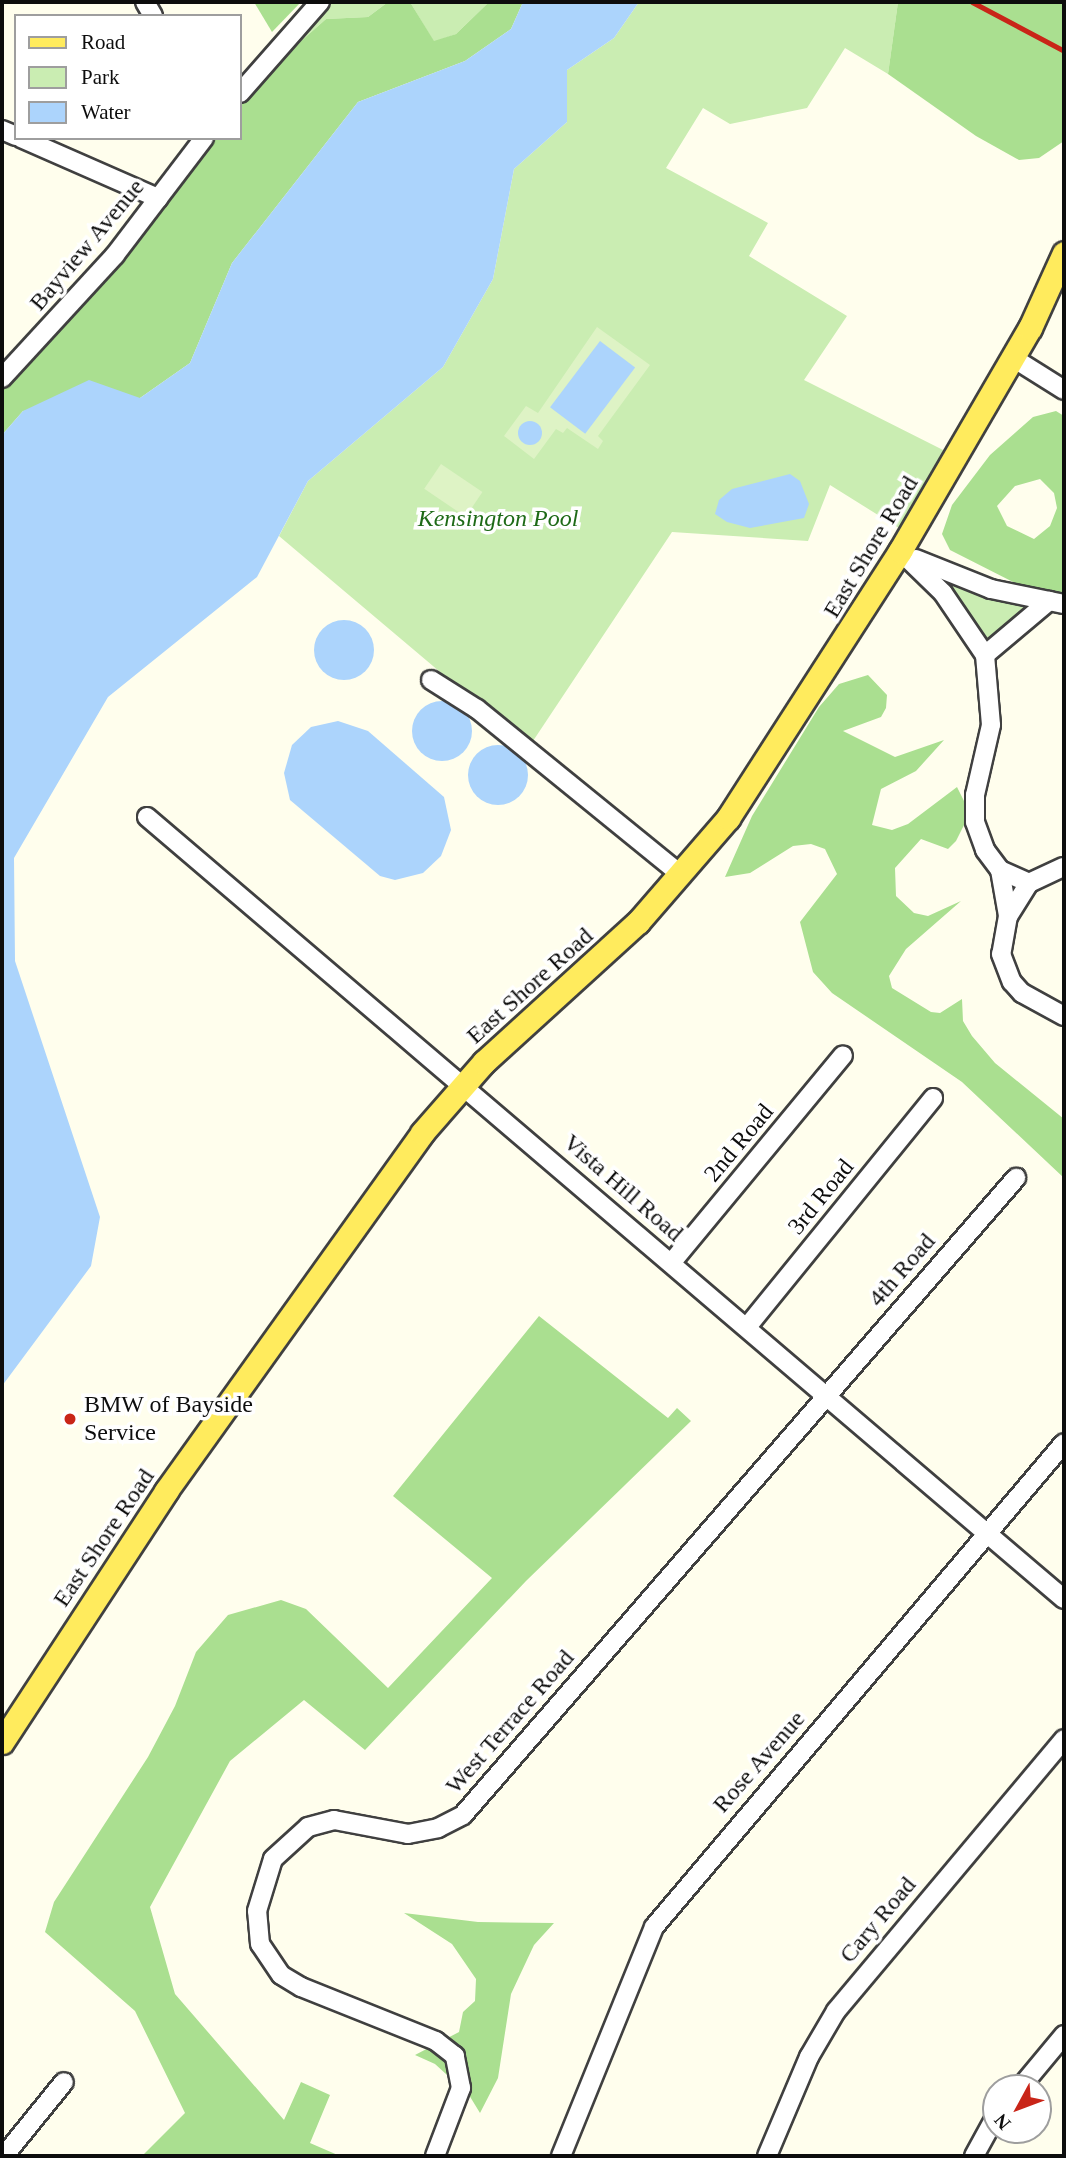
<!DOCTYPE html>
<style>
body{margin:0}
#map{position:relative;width:1066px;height:2158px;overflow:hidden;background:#fffeed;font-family:Georgia,serif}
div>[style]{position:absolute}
.green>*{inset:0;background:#caedb2}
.forest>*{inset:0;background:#aadf90}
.pitch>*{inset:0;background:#def3c5;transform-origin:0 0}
.water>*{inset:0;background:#acd4fc;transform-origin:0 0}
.round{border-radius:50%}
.roads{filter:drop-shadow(2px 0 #404040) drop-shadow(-2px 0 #404040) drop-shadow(0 2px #404040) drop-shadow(0 -2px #404040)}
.minor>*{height:18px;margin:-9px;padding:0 9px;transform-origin:9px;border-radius:9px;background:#fff}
.major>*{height:23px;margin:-11.5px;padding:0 11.5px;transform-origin:11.5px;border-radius:11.5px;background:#ffeb5d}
.rail>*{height:5px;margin:-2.5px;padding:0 2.5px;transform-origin:2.5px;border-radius:2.5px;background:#c92518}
.dots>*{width:19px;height:19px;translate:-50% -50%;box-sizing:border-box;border:4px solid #fff;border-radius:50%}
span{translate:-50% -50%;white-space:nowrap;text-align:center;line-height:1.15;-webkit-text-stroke:7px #fff;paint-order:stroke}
.street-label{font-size:24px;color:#0d0d0d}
.park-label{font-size:24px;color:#1e6a17;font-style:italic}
.poi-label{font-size:24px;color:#0d0d0d}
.left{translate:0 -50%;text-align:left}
.frame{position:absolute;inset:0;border:4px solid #0d0d0d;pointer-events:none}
.legend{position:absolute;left:14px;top:14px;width:228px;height:126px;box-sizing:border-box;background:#fff;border:2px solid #9e9e9e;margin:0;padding:9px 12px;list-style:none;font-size:21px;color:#0d0d0d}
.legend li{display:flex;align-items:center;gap:14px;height:35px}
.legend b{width:35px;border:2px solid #9e9e9e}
.north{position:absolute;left:982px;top:2074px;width:70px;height:70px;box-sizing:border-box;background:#fff;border:2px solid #9e9e9e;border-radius:50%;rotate:229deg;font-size:19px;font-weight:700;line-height:28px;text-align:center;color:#0d0d0d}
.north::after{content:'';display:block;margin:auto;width:24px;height:32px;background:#c92518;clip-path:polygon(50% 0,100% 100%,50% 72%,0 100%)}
</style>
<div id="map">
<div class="green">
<i style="clip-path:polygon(320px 2px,388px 2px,368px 17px,326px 19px,240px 95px)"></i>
<i style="clip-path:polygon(410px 2px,489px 2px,456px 34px,434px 42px)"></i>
<i style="clip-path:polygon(639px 2px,898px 2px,888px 74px,845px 48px,807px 108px,730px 124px,703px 108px,666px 168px,768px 223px,749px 256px,847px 316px,804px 380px,955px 456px,910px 535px,830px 485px,808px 541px,672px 532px,529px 747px,279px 536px,308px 481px,443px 367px,493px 279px,514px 169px,567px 122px,567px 70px,614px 38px)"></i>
<i style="clip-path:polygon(900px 551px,1049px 601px,985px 655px)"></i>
</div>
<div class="forest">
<i style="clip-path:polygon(254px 2px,301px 2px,272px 32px)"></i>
<i style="clip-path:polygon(388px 2px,410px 2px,434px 41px,456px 34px,489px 2px,523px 2px,511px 29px,465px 61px,358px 102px,232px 263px,190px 363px,140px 398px,23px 411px,2px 435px,2px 378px,204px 138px,240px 138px,240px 95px,326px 19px,368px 17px)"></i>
<i style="clip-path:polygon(898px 2px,1064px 2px,1064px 141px,1039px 158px,1019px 160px,976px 136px,888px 74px)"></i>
<i style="clip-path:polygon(evenodd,1056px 411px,1064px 416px,1064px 594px,1017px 584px,950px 550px,942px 534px,952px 505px,990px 455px,1033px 417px,1056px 411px,1040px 479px,1054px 493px,1057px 508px,1050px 526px,1034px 539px,1007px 526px,997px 506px,1015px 486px,1040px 479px)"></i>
<i style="clip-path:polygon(868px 675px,887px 695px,886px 708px,881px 717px,843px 731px,895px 757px,944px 740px,916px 771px,881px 789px,872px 825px,892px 830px,908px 824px,957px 787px,964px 801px,964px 825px,956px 841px,948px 849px,921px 839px,895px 868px,896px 896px,914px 913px,928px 916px,961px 901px,906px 949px,889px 976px,892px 988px,931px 1012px,940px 1013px,962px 999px,963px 1021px,972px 1036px,995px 1063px,1064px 1119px,1064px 1178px,962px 1082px,832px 993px,813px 972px,800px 922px,837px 874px,825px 849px,811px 844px,793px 846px,750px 873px,725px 877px,752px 816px,819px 707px,839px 684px)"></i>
<i style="clip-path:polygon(539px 1316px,668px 1418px,677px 1408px,691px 1421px,526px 1581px,365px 1750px,304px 1700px,230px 1761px,150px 1907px,175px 1994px,284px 2120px,301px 2082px,330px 2095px,310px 2143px,340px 2156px,142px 2156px,185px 2113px,135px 2011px,45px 1932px,54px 1902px,148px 1757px,175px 1706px,196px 1652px,228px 1615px,281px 1600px,306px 1609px,388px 1688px,492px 1578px,393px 1496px)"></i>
<i style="clip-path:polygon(404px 1913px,478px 1922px,554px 1923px,534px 1945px,511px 1994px,498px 2078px,480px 2113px,469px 2095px,435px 2064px,415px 2055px,459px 2032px,463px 2012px,475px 2001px,476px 1979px,452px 1944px)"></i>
</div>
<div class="pitch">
<i style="clip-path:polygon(597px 327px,650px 365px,598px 436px,603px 441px,598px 449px,567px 428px,563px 433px,556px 429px,534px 459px,504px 436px,526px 406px,538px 413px)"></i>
<i style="left:441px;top:464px;width:50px;height:30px;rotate:34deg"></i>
</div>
<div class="water">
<i style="clip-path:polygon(523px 2px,639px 2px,614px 38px,567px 70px,567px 122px,514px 169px,493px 279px,443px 367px,308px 481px,257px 577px,108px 697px,14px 858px,15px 961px,100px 1217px,91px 1266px,2px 1386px,2px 435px,23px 411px,89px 380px,140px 398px,190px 363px,232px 263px,358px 102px,465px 61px,511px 29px)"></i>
<i style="left:600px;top:341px;width:44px;height:83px;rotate:37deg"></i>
<i class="round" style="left:518px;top:421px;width:24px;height:24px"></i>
<i style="clip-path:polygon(790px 474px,800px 481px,809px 504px,804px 518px,750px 528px,727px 522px,715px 514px,719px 500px,732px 489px)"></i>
<i class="round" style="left:314px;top:620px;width:60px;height:60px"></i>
<i class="round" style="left:412px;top:701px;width:60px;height:60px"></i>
<i style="clip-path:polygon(338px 721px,368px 731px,444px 797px,451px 830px,441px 856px,423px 873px,395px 880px,380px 876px,290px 800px,284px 773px,292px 745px,311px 727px)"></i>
<i class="round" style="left:468px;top:745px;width:60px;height:60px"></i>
</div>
<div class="roads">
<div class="minor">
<i style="left:145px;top:2px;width:16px;rotate:60deg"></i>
<i style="left:240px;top:93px;width:121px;rotate:-48.7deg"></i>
<i style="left:2px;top:130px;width:15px;rotate:23deg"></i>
<i style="left:21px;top:138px;width:150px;rotate:23.7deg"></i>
<i style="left:1013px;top:358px;width:60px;rotate:32.1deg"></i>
<i style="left:2px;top:378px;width:167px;rotate:-47.4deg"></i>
<i style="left:115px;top:255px;width:147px;rotate:-52.7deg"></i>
<i style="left:900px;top:551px;width:60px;rotate:44.3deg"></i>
<i style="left:943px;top:593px;width:75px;rotate:55.9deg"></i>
<i style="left:985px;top:655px;width:70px;rotate:85.1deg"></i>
<i style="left:991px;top:725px;width:72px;rotate:102.9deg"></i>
<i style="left:975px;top:795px;width:27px;rotate:90deg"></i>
<i style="left:975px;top:822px;width:30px;rotate:70deg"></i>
<i style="left:985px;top:850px;width:25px;rotate:53deg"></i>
<i style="left:1000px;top:870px;width:32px;rotate:24deg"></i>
<i style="left:1029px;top:883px;width:38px;rotate:-25deg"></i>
<i style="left:916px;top:559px;width:81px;rotate:21.8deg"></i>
<i style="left:991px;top:589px;width:75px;rotate:11.6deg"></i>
<i style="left:985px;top:655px;width:84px;rotate:-40.2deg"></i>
<i style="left:431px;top:680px;width:54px;rotate:32.2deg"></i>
<i style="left:477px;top:709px;width:263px;rotate:39.1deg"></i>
<i style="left:147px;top:817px;width:1205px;rotate:40.46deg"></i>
<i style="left:1000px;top:870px;width:47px;rotate:80.1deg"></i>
<i style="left:1029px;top:883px;width:39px;rotate:122deg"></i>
<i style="left:1008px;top:916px;width:39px;rotate:100deg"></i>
<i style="left:1001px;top:954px;width:30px;rotate:69deg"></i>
<i style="left:1012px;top:982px;width:15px;rotate:48deg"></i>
<i style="left:1022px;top:993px;width:48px;rotate:28.7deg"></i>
<i style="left:672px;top:1262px;width:268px;rotate:-50.4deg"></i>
<i style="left:747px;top:1327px;width:295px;rotate:-50.9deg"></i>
<i style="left:1020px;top:2088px;width:69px;rotate:-50.3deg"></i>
<i style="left:4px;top:2156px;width:95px;rotate:-51deg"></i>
<i style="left:435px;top:2156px;width:73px;rotate:-69.1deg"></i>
<i style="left:461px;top:2088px;width:33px;rotate:-101deg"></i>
<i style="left:455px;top:2056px;width:24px;rotate:-142deg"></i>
<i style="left:436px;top:2041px;width:145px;rotate:-158.2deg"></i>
<i style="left:301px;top:1987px;width:23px;rotate:-149deg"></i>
<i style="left:281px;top:1975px;width:37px;rotate:-124deg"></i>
<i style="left:260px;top:1944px;width:33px;rotate:-95deg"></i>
<i style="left:257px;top:1911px;width:54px;rotate:-72.9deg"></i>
<i style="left:273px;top:1859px;width:47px;rotate:-42.4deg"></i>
<i style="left:308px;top:1827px;width:27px;rotate:-15deg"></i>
<i style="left:334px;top:1820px;width:75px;rotate:10.7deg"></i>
<i style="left:408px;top:1834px;width:31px;rotate:-11deg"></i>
<i style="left:438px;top:1828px;width:28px;rotate:-27deg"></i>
<i style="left:463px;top:1815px;width:844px;rotate:-49.04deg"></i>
<i style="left:561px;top:2156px;width:247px;rotate:-67.9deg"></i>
<i style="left:654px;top:1927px;width:634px;rotate:-49.73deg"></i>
<i style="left:767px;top:2156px;width:108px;rotate:-67deg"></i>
<i style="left:809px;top:2057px;width:53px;rotate:-59.6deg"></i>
<i style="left:836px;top:2011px;width:355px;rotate:-50deg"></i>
<i style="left:974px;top:2156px;width:46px;rotate:-61.2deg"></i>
</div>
<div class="major">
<i style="left:2px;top:1742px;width:300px;rotate:-56.8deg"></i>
<i style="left:166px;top:1491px;width:440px;rotate:-54.4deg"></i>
<i style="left:422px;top:1133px;width:94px;rotate:-48.9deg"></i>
<i style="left:484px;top:1062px;width:208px;rotate:-42.3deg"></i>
<i style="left:638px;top:922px;width:138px;rotate:-49.1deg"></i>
<i style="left:728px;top:818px;width:318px;rotate:-57.2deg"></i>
<i style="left:900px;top:551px;width:258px;rotate:-59.8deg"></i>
<i style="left:1030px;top:328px;width:82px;rotate:-65.6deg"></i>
</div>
</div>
<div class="rail">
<i style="left:972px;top:2px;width:104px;rotate:28deg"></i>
</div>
<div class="dots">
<i style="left:70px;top:1419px;background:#c92518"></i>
</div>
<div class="street-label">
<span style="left:87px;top:245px;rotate:-50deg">Bayview Avenue</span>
<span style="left:871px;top:547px;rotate:-59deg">East Shore Road</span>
<span style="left:530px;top:986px;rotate:-42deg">East Shore Road</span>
<span style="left:739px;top:1143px;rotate:-50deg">2nd Road</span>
<span style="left:623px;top:1188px;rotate:41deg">Vista Hill Road</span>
<span style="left:821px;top:1197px;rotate:-51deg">3rd Road</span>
<span style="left:902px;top:1270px;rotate:-49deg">4th Road</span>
<span style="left:104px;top:1538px;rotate:-56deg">East Shore Road</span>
<span style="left:510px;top:1722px;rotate:-49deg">West Terrace Road</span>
<span style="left:759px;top:1762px;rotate:-49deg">Rose Avenue</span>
<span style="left:878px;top:1920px;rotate:-50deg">Cary Road</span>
</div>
<div class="park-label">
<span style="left:498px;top:519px">Kensington Pool</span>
</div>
<div class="poi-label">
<span class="left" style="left:84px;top:1419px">BMW of Bayside<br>Service</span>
</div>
<div class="frame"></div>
<ul class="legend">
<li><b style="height:9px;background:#ffeb5d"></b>Road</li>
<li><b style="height:19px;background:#caedb2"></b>Park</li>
<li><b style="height:19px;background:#acd4fc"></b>Water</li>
</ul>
<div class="north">N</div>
</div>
